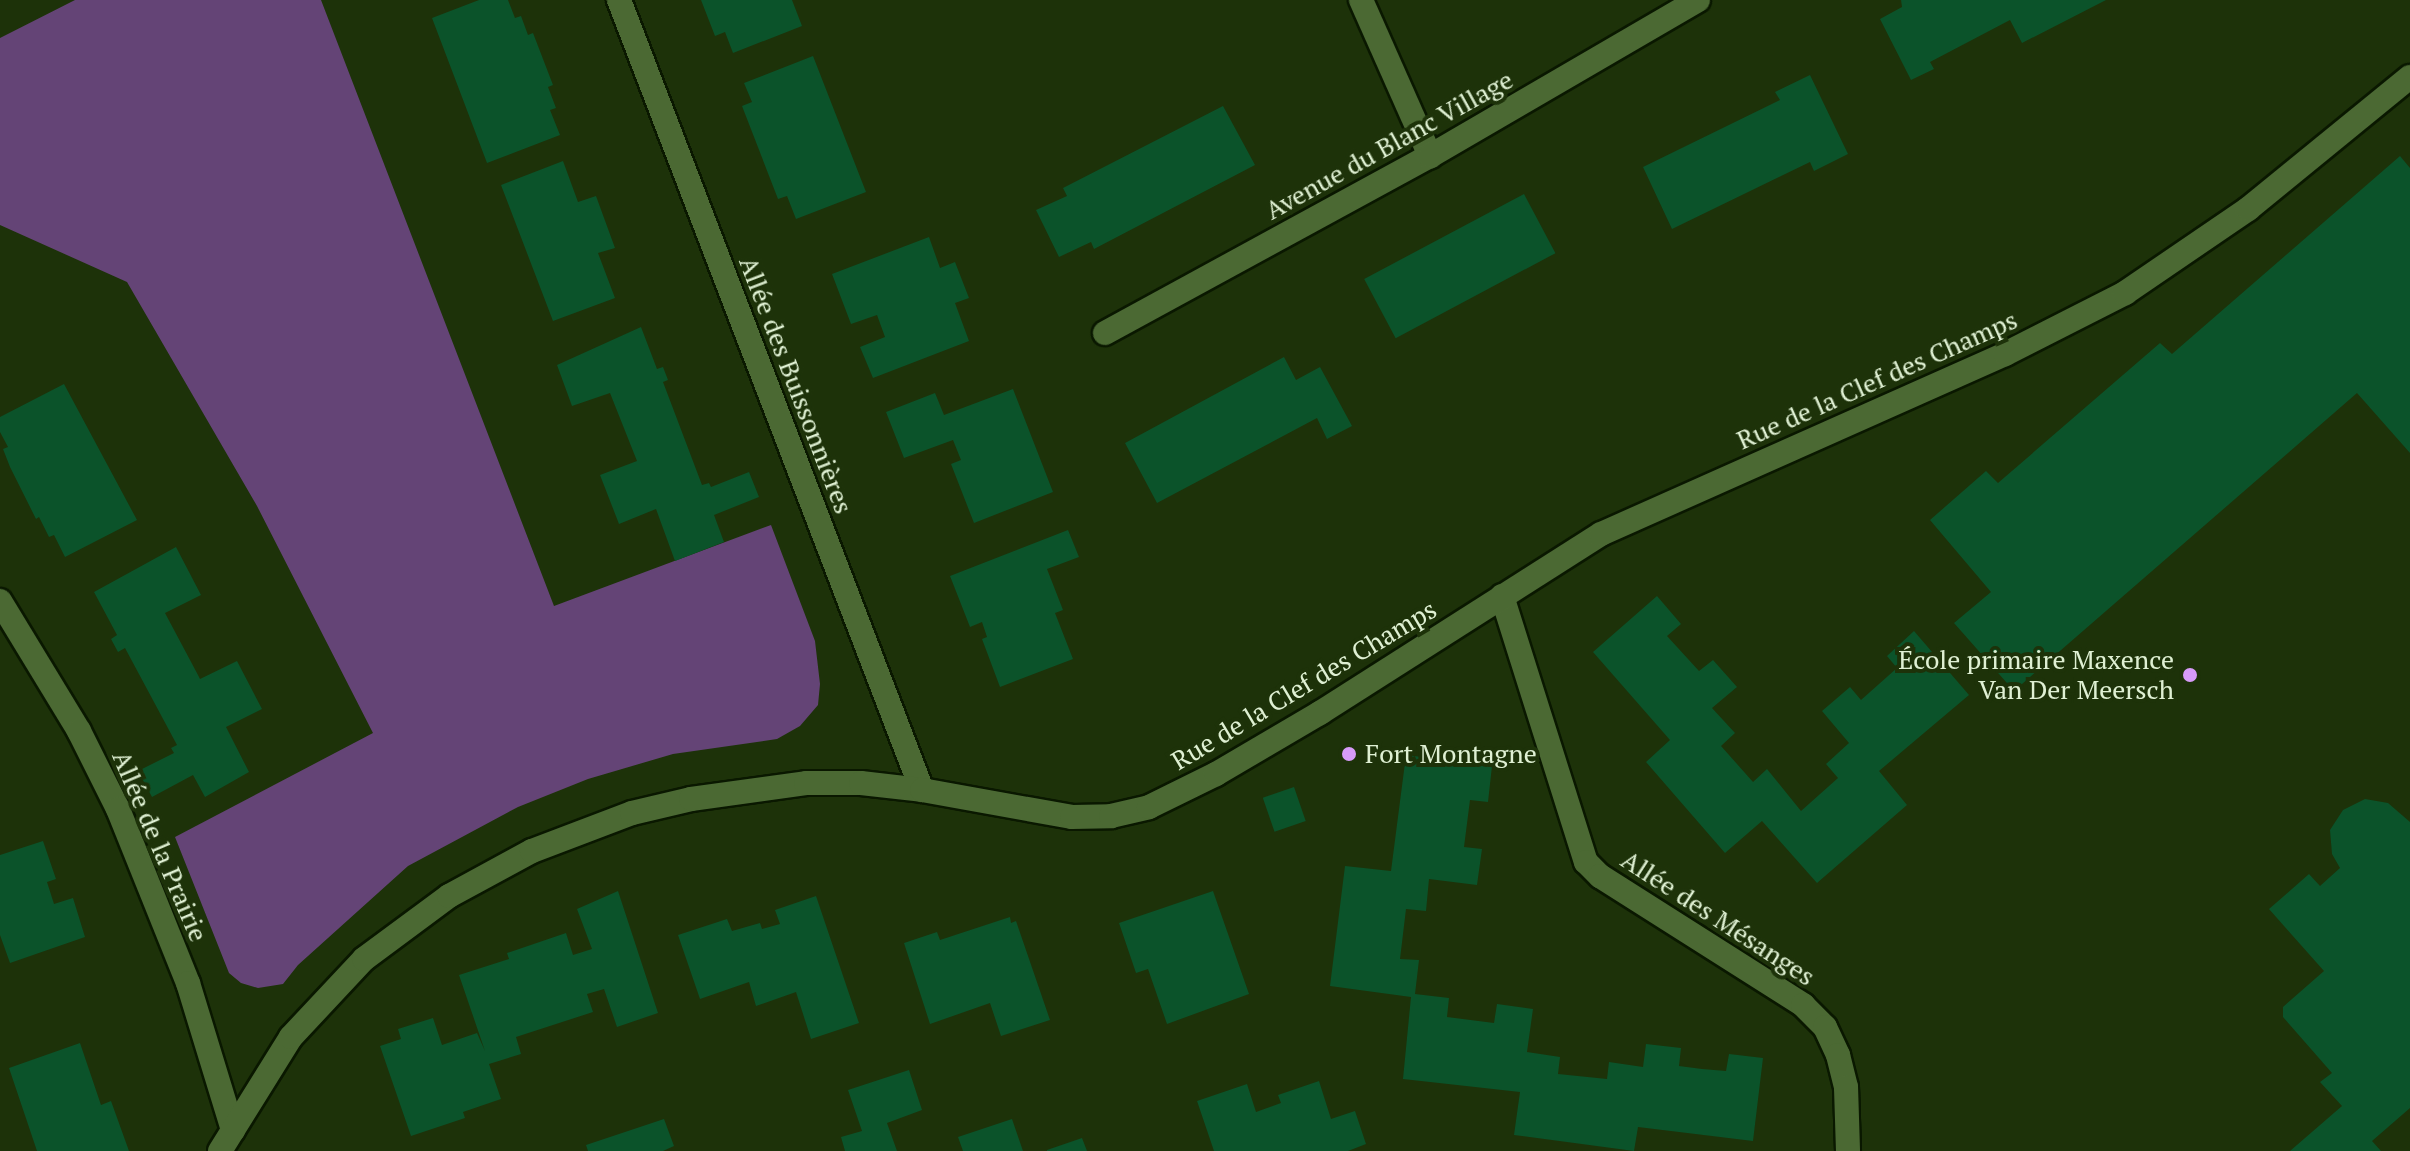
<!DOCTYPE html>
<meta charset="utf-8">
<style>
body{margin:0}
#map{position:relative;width:2410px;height:1151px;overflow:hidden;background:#1d3209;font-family:"PT Serif",serif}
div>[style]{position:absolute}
.green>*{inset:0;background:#644476}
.building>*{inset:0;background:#0b532a;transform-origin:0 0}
.roads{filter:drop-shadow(2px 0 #0a1800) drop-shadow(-2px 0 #0a1800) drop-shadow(0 2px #0a1800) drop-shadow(0 -2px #0a1800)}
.minor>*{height:24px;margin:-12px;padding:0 12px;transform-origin:12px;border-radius:12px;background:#4b6933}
.dots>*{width:22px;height:22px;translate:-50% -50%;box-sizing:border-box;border:4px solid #1d3209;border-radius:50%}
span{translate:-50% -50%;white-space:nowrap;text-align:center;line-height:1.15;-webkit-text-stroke:8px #1d3209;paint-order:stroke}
.street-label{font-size:26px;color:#dff0d3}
.poi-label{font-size:26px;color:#dff0d3}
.right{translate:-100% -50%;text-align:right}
.left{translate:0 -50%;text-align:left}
</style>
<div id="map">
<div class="green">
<i style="clip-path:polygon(75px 0,321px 0,554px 606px,771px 525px,815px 641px,820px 684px,818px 705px,800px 726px,777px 739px,673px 754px,588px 779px,518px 807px,408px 866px,298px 965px,283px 984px,258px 988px,241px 983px,229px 973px,175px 837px,373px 733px,257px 506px,127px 282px,0 225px,0 38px)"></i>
</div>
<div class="building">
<i style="clip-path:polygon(479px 0,508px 0,515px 18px,521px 16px,528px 35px,533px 33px,553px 85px,548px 87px,556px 108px,550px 110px,560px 135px,487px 163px,432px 18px)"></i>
<i style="clip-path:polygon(701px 0,792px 0,802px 26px,733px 53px,725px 32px,715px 36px)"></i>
<i style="clip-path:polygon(1901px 0,2106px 0,2022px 43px,2010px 20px,1930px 62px,1934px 69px,1911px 80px,1880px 19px,1902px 7px)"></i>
<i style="clip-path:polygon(813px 56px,866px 192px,796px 219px,787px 196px,778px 199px,742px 106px,752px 102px,744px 83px)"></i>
<i style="clip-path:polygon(1810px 75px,1848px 154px,1814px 171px,1810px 162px,1672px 229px,1643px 167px,1780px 100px,1775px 92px)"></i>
<i style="clip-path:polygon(1223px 106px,1255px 165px,1094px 249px,1091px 242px,1059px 257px,1036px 210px,1067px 196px,1063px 188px)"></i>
<i style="clip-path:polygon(2400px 156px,2410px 168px,2410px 453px,2357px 393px,2014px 691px,1954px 623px,1991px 592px,1930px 520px,1986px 471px,1998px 483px,2160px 343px,2172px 354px)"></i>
<i style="clip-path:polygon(563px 161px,578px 202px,596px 196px,615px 248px,598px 253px,615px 298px,553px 321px,501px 185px)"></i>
<i style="left:1524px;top:194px;width:67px;height:181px;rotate:62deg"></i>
<i style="clip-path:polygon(929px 237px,940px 268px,955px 262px,969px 298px,955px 303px,969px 341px,873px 378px,860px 347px,885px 337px,877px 315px,851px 324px,832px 274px)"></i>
<i style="clip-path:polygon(641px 327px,657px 369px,663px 367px,668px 380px,663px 382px,702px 485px,709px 483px,711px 487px,749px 472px,759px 497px,714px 515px,724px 542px,675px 561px,656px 509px,619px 524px,600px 475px,637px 461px,610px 393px,572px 406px,557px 365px)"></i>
<i style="clip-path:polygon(1284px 357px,1296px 380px,1320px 367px,1352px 426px,1327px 439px,1317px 418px,1157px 503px,1125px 443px)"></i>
<i style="clip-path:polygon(64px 384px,137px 520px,65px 557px,54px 535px,49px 537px,39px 517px,36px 519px,10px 467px,3px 449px,8px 447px,0 432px,0 417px)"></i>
<i style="clip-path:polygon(1013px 389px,1053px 492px,974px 523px,951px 464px,961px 460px,953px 440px,904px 458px,886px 412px,935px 393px,944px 415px)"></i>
<i style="clip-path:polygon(1068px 530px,1079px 557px,1047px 569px,1063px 610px,1055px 613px,1073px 659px,1000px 687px,982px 639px,987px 637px,982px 622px,970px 627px,950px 576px)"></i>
<i style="clip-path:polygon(176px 547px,201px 595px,165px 613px,198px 675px,200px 679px,237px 661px,262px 709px,226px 727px,249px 772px,205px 797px,193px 775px,152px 797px,138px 771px,174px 753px,171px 748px,177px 745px,125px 648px,118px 652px,111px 639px,117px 635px,94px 592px)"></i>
<i style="clip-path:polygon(1657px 596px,1681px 624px,1667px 636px,1699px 671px,1713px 660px,1737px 687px,1712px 708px,1735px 733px,1721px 746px,1753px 782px,1767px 769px,1801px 811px,1838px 778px,1826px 764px,1849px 743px,1822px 711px,1850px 687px,1861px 700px,1897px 668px,1887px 656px,1914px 631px,1969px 695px,1879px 771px,1907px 805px,1817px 883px,1762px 821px,1725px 853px,1646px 762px,1670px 740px,1593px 652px)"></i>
<i style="clip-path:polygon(1406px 755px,1492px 766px,1488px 802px,1470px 800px,1464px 847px,1482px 849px,1477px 885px,1429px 879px,1426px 911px,1406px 909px,1400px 959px,1419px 960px,1415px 994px,1449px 998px,1447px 1017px,1494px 1023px,1497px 1004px,1533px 1009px,1527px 1052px,1560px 1057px,1558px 1074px,1607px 1079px,1609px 1062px,1643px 1067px,1646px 1044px,1681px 1048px,1679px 1066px,1702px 1069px,1726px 1071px,1729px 1054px,1763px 1058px,1753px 1141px,1638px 1127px,1634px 1151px,1514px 1135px,1520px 1092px,1403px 1079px,1411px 997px,1330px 986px,1345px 866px,1391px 871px)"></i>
<i style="left:1294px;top:787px;width:36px;height:33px;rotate:71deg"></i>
<i style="clip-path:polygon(2365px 799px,2388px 803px,2410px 822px,2410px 1108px,2372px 1141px,2381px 1151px,2290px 1151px,2342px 1106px,2320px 1082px,2332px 1073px,2283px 1017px,2283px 1007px,2324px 971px,2269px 909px,2309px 874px,2320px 886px,2340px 868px,2332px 854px,2330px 830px,2343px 810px)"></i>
<i style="clip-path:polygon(43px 841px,56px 879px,47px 882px,54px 904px,73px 898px,85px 937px,10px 963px,0 935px,0 855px)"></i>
<i style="clip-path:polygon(618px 891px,658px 1013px,617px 1027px,604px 989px,587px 994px,593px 1012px,516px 1037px,521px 1054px,489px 1064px,501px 1099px,463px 1112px,465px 1118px,411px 1136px,380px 1046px,401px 1039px,398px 1029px,433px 1018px,442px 1045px,477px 1033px,485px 1051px,459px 975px,509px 959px,507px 953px,566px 933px,573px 955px,592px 949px,577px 909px)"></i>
<i style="clip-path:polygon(1213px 891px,1249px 994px,1167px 1024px,1148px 969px,1136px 973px,1119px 923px)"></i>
<i style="clip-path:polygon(816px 896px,859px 1023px,811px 1039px,796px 992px,756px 1006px,749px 982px,700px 999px,678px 935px,727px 919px,732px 931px,760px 923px,762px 929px,780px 924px,775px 910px)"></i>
<i style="clip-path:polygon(1010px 917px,1011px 923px,1016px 921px,1050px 1020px,1001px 1036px,990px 1003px,930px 1024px,904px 943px,937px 932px,940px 940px)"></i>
<i style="clip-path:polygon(80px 1043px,101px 1105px,111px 1101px,129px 1151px,37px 1151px,9px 1068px)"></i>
<i style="clip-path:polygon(909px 1070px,922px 1110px,887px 1123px,897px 1151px,845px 1151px,841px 1137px,862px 1131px,848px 1090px)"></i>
<i style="clip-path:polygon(1319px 1081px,1331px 1119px,1355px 1111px,1366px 1144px,1348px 1151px,1214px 1151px,1197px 1101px,1247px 1084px,1256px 1112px,1281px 1103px,1278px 1095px)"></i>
<i style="clip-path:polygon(664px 1119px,674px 1146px,663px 1151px,588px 1151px,586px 1145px)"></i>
<i style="clip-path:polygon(1012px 1119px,1023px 1151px,963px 1151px,958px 1137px)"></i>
<i style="clip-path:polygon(1082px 1138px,1087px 1151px,1047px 1151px,1047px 1150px)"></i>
</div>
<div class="roads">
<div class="minor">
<i style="left:619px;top:0;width:846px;rotate:69.02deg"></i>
<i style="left:1361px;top:0;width:171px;rotate:66.1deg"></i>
<i style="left:1105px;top:333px;width:370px;rotate:-28.6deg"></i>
<i style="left:1430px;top:156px;width:310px;rotate:-30.2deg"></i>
<i style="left:1502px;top:596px;width:279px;rotate:72.5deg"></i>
<i style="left:1586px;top:862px;width:20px;rotate:45deg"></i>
<i style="left:1600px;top:876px;width:241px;rotate:32.4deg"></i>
<i style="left:1803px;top:1005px;width:31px;rotate:45deg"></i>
<i style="left:1825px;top:1027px;width:31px;rotate:65deg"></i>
<i style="left:1838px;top:1055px;width:33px;rotate:76deg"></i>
<i style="left:1846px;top:1087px;width:64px;rotate:88.2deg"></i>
<i style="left:0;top:601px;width:152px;rotate:58.7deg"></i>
<i style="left:79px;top:731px;width:87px;rotate:63.4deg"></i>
<i style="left:118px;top:809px;width:188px;rotate:68.1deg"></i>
<i style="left:188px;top:983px;width:154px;rotate:73deg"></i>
<i style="left:220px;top:1151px;width:134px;rotate:-58.1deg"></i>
<i style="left:291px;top:1037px;width:107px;rotate:-46.9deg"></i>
<i style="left:364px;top:959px;width:106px;rotate:-36.5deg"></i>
<i style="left:449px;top:896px;width:94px;rotate:-28.5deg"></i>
<i style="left:532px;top:851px;width:107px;rotate:-20.8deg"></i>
<i style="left:632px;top:813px;width:61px;rotate:-13.3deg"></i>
<i style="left:691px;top:799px;width:116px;rotate:-7.9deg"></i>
<i style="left:806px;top:783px;width:55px"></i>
<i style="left:861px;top:783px;width:61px;rotate:6.5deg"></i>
<i style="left:922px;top:790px;width:152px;rotate:10.2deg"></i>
<i style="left:1072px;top:817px;width:39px;rotate:-1deg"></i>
<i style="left:1111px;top:816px;width:39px;rotate:-13deg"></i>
<i style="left:1149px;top:807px;width:75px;rotate:-26.2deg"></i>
<i style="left:1216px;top:774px;width:121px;rotate:-30.4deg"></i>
<i style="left:1320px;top:713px;width:333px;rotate:-32.5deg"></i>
<i style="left:1601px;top:534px;width:442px;rotate:-24deg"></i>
<i style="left:2005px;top:354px;width:135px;rotate:-26.9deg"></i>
<i style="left:2125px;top:293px;width:149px;rotate:-34.3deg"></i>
<i style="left:2248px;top:209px;width:209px;rotate:-39.2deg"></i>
</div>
</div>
<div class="dots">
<i style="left:2190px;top:675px;background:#d79bf9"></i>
<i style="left:1349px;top:754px;background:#d79bf9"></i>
</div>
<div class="street-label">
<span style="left:1389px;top:145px;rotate:-29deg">Avenue du Blanc Village</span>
<span style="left:1877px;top:380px;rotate:-24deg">Rue de la Clef des Champs</span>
<span style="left:796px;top:385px;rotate:69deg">Allée des Buissonnières</span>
<span style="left:1304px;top:685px;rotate:-31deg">Rue de la Clef des Champs</span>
<span style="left:160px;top:846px;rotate:67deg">Allée de la Prairie</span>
<span style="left:1718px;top:918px;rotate:33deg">Allée des Mésanges</span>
</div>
<div class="poi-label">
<span class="right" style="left:2174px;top:675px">École primaire Maxence<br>Van Der Meersch</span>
<span class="left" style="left:1365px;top:754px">Fort Montagne</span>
</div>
</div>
